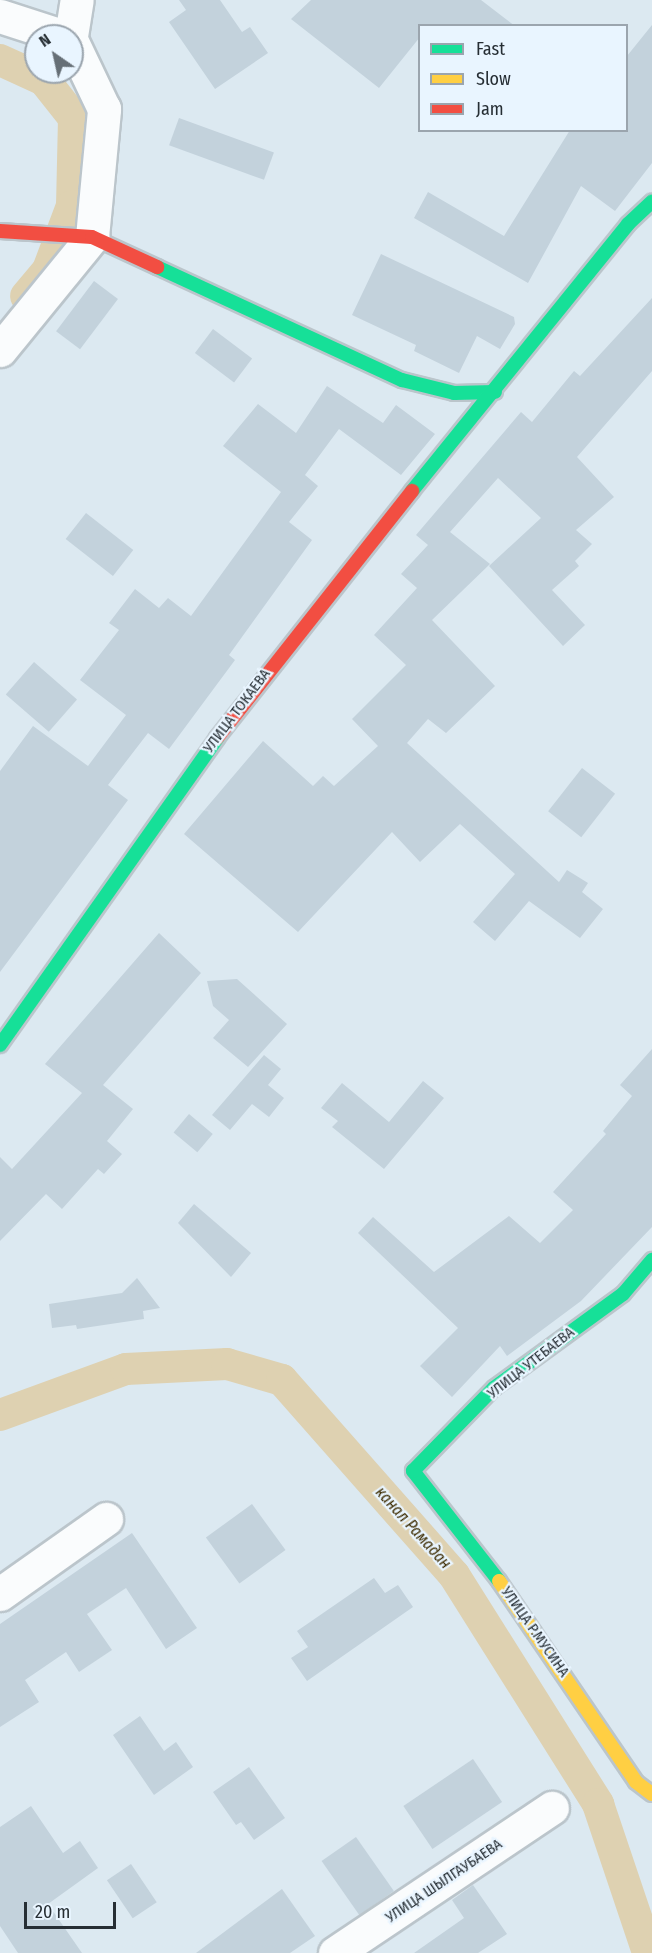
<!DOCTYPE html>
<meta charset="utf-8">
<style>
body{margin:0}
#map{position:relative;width:652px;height:1953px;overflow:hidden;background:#dce9f1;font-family:"Fira Sans Condensed",sans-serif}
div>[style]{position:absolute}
.canal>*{height:32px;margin:-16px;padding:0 16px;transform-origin:16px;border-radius:16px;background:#ded1b1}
.building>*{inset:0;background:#c3d2dc;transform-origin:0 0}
.roads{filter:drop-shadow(2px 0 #bbc5cb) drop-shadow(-2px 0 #bbc5cb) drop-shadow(0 2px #bbc5cb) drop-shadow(0 -2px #bbc5cb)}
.street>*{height:33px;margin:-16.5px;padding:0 16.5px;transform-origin:16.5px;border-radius:16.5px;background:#fafcfd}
.fast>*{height:14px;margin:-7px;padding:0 7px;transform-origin:7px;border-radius:7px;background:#16e098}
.slow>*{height:14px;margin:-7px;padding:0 7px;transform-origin:7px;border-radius:7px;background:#ffcf43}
.jam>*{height:14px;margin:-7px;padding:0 7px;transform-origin:7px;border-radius:7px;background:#f24e42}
span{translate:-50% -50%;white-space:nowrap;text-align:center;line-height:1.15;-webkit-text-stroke:4.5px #e9f5ff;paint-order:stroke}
.street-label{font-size:15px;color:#262e34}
.water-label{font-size:16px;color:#3e2d03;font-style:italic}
.legend{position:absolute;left:418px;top:24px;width:210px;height:108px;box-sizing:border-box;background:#e9f5ff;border:2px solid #9ba5ae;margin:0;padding:8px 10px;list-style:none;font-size:18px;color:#262e34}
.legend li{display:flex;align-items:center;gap:12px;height:30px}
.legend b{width:30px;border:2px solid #9ba5ae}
.north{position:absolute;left:24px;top:24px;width:60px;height:60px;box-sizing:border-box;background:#e9f5ff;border:2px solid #9ba5ae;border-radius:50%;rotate:326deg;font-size:16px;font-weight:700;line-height:24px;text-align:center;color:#262e34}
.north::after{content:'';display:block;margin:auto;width:21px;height:27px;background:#666f76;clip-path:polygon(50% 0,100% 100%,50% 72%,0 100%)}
.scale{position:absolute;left:24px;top:1902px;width:92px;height:27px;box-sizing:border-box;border:3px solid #262e34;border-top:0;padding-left:8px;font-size:18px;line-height:21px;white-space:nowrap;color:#262e34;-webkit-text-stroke:4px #e9f5ff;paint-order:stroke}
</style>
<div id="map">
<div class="canal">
<i style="left:0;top:60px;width:48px;rotate:24.4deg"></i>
<i style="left:44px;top:80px;width:48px;rotate:51.7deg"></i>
<i style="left:74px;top:118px;width:88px;rotate:91.3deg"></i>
<i style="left:72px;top:206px;width:68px;rotate:110.6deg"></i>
<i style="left:48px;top:270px;width:34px;rotate:130deg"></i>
<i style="left:0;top:1415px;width:134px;rotate:-20.1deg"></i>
<i style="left:126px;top:1369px;width:101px;rotate:-2.8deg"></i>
<i style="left:227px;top:1364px;width:57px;rotate:16.2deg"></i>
<i style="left:282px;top:1380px;width:260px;rotate:48.6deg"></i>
<i style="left:454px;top:1575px;width:271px;rotate:57.8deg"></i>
<i style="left:598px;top:1804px;width:157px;rotate:71.4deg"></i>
</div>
<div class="building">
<i style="clip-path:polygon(179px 0,220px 0,242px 32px,250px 27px,268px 53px,215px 89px,169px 22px,186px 10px)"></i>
<i style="clip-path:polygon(311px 0,481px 0,515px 26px,420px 26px,420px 37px,379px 88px,291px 19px)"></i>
<i style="clip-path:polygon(652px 25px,652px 163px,615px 211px,581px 186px,528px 283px,414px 218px,428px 192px,504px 236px,570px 130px,627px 130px,627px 56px)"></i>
<i style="left:179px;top:118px;width:101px;height:29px;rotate:20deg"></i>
<i style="clip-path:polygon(381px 254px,514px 317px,515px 324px,500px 349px,477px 336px,459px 373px,414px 351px,416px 345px,352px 315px)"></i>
<i style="left:94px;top:281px;width:30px;height:63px;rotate:37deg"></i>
<i style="clip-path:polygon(652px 298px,652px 371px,577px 457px,614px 497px,576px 530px,592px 544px,575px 561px,579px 566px,552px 590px,585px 625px,563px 646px,489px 566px,541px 518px,498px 478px,450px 532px,490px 564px,432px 620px,495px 686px,446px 733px,428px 719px,407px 743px,559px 882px,567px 870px,588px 883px,582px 892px,603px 909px,580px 938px,529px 901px,495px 941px,473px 922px,515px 874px,460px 824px,420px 862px,392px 832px,298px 932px,184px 834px,263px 741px,313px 786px,323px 776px,334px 786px,378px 746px,352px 719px,406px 665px,374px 635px,417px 588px,401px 574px,428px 545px,416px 535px,521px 412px,532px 422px,574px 371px,580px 376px)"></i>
<i style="left:213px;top:329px;width:49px;height:30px;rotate:37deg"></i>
<i style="clip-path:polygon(327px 386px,383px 423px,396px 405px,435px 434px,401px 475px,339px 429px,305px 475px,318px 486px,289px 522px,312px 540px,229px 655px,235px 660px,169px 749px,148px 733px,108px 785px,128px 800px,0 972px,0 771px,33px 726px,88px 766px,126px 715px,80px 680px,119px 630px,109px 623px,135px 589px,159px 608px,168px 598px,191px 616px,281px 492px,223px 446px,258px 404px,296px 433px)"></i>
<i style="left:86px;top:513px;width:60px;height:33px;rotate:38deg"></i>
<i style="left:34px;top:662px;width:57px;height:43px;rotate:41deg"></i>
<i style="left:582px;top:768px;width:42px;height:55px;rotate:38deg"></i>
<i style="clip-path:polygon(159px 933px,201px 973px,103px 1085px,133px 1109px,107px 1141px,122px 1154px,104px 1174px,98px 1169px,62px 1209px,46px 1194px,0 1241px,0 1157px,12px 1169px,82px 1093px,45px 1064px)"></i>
<i style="clip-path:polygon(237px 979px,287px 1024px,248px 1067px,213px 1038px,229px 1020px,213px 1006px,207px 981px)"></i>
<i style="clip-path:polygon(652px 1049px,652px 1227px,581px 1301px,507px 1356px,500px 1346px,452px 1397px,420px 1366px,458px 1328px,358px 1233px,373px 1217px,434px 1272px,509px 1216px,540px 1243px,573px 1210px,553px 1192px,606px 1134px,603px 1131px,632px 1096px,620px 1085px)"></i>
<i style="clip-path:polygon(264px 1055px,281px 1069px,268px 1085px,284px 1098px,269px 1117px,252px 1104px,230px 1130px,212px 1115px)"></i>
<i style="clip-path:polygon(423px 1081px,444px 1098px,384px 1169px,332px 1127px,338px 1121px,321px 1108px,342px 1083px,389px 1122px)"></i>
<i style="left:189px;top:1114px;width:31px;height:24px;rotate:40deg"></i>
<i style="clip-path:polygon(194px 1204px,251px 1253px,231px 1277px,178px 1223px)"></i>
<i style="clip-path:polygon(137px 1278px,160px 1308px,143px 1311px,144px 1319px,77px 1329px,76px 1325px,52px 1328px,49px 1304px,122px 1293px)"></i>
<i style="left:252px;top:1504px;width:57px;height:57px;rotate:54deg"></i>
<i style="clip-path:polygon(132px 1533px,197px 1628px,166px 1649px,126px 1588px,87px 1614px,112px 1650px,79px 1672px,66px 1652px,25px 1680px,39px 1702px,0 1727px,0 1624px)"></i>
<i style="clip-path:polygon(374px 1578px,385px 1593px,398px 1585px,413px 1607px,307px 1681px,291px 1658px,308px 1647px,297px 1631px)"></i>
<i style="clip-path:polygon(140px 1716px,164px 1751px,176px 1742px,193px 1767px,154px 1795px,113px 1735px)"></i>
<i style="left:473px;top:1759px;width:52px;height:84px;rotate:56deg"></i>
<i style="clip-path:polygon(249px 1767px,285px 1818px,254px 1840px,241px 1822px,236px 1825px,213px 1792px)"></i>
<i style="clip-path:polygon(31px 1806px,63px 1853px,80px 1841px,98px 1868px,48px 1904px,82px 1953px,18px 1953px,0 1926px,0 1827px)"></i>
<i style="left:356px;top:1837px;width:66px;height:42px;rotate:55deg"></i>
<i style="left:131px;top:1864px;width:46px;height:29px;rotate:56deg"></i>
<i style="clip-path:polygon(473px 1885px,507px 1934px,478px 1953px,414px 1953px,464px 1918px,452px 1900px)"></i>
<i style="clip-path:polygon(282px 1889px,315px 1936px,290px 1953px,196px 1953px)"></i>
</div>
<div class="roads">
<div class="street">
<i style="left:0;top:16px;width:65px;rotate:17.9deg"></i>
<i style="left:71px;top:36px;width:36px;rotate:-81deg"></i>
<i style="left:0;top:350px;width:146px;rotate:-50.8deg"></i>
<i style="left:92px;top:237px;width:129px;rotate:-84.6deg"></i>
<i style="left:104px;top:109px;width:74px;rotate:-115.5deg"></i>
<i style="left:0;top:1594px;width:130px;rotate:-35.3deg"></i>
<i style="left:335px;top:1953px;width:261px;rotate:-33.8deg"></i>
</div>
<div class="fast">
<i style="left:157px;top:267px;width:270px;rotate:24.8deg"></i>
<i style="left:402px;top:380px;width:54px;rotate:14deg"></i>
<i style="left:454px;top:393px;width:41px;rotate:-1.4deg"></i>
<i style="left:412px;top:491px;width:343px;rotate:-51deg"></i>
<i style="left:628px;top:224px;width:33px;rotate:-43deg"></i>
<i style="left:0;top:1045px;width:376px;rotate:-54.7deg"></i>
<i style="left:499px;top:1581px;width:140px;rotate:-128deg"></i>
<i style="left:413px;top:1471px;width:116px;rotate:-45.7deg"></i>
<i style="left:494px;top:1388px;width:160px;rotate:-36.1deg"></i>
<i style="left:623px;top:1294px;width:45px;rotate:-49.5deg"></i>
</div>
<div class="slow">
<i style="left:499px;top:1581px;width:243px;rotate:55.7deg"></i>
<i style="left:636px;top:1782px;width:20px;rotate:37deg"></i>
</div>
<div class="jam">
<i style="left:0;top:231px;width:92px;rotate:3.7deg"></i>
<i style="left:92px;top:237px;width:72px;rotate:24.8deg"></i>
<i style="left:217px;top:738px;width:315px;rotate:-51.7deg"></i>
</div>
</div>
<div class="street-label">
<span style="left:237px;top:711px;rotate:-53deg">УЛИЦА ТОКАЕВА</span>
<span style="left:531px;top:1363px;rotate:-38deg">УЛИЦА УТЕБАЕВА</span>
<span style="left:535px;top:1632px;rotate:55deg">УЛИЦА Р.МУСИНА</span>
<span style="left:444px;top:1881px;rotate:-34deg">УЛИЦА ШЫЛГАУБАЕВА</span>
</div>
<div class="water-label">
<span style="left:413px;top:1528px;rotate:48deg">канал Рамадан</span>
</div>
<ul class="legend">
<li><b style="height:8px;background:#16e098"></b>Fast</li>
<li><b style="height:8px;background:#ffcf43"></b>Slow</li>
<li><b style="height:8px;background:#f24e42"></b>Jam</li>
</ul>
<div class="north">N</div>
<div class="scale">20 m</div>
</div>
